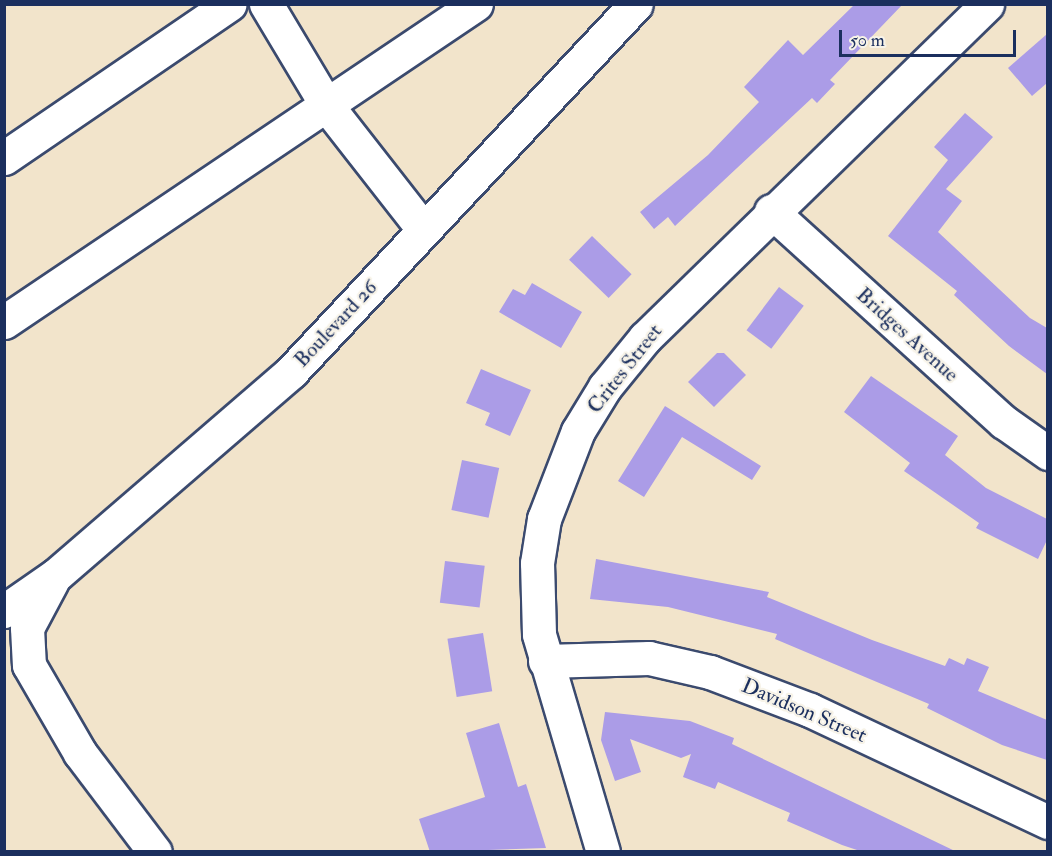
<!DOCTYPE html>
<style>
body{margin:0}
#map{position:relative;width:1052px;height:856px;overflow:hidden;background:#f2e4cb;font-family:"IM FELL Double Pica",serif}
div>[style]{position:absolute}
.building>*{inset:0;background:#ab9ce7;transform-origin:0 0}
.roads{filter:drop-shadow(2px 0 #3b4a6e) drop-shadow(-2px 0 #3b4a6e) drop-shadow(0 2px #3b4a6e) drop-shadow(0 -2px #3b4a6e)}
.minor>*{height:33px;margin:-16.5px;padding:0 16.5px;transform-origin:16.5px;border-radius:16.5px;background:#fff}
.major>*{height:33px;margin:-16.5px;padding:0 16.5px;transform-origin:16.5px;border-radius:16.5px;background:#fff}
span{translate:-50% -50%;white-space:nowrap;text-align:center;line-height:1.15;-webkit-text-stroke:4.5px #f7f3e8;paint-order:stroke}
.street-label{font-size:21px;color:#1b2f5e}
.frame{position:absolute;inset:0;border:6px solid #1b2f5e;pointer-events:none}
.scale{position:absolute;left:839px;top:30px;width:177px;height:27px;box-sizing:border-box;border:3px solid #1b2f5e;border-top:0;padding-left:8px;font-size:18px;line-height:21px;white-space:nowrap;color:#1b2f5e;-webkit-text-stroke:4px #f7f3e8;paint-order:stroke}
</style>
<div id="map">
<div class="building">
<i style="clip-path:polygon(855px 4px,903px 4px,830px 80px,835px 84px,817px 103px,812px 98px,675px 226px,668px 217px,654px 229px,640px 212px,708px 155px,759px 102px,744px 87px,788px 40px,803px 55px)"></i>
<i style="clip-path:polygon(1047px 34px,1047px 83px,1032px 96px,1008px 68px)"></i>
<i style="clip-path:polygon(965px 113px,993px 137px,946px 189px,962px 201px,938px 232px,1030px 318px,1047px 328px,1047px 374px,1009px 346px,954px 295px,957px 291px,888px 236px,948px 160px,934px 147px)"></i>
<i style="left:592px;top:236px;width:55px;height:33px;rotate:44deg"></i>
<i style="clip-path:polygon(532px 283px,582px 312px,561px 348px,499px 312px,513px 289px,525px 295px)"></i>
<i style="left:779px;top:287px;width:31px;height:54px;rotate:37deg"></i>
<i style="clip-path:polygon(717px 353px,724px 353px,746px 375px,714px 407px,688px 382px)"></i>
<i style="clip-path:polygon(481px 369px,531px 390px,510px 436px,485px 425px,490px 413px,466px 403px)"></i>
<i style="clip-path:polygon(871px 376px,958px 436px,945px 455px,986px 488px,1047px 519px,1047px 540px,1038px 559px,976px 528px,979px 523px,904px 471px,910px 463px,844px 412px)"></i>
<i style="clip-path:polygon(665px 406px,761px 466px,752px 480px,682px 437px,644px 497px,618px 481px)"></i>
<i style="left:462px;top:460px;width:38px;height:51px;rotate:12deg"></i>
<i style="clip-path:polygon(596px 559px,769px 592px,767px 597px,872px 640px,945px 666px,949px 658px,964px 665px,967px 658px,989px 667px,978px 691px,1047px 720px,1047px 760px,1002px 745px,927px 708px,929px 704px,775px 639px,777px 634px,668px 607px,590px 599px)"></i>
<i style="left:445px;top:561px;width:40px;height:42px;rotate:7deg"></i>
<i style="left:483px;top:633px;width:59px;height:36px;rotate:81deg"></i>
<i style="clip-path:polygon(605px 712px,690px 721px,734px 738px,732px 744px,957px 852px,863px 852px,842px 845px,787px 821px,790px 813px,718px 782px,715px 789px,683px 777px,691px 754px,681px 758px,630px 739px,641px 772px,615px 781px,601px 740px)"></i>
<i style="clip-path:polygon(499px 723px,518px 787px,526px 784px,546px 848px,430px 852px,419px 819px,485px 797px,466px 733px)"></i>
</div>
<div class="roads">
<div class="minor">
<i style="left:266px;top:4px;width:119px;rotate:59.1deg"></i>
<i style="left:4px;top:158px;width:273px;rotate:-34.3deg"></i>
<i style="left:771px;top:211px;width:314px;rotate:42.2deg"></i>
<i style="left:1004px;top:422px;width:54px;rotate:35.2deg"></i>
<i style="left:545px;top:661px;width:104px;rotate:-1.7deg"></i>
<i style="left:649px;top:658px;width:63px;rotate:12.9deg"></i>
<i style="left:710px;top:672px;width:107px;rotate:20.8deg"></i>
<i style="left:810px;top:710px;width:263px;rotate:25.2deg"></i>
<i style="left:603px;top:852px;width:227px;rotate:-106.4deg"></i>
<i style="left:539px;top:634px;width:71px;rotate:-91.6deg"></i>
<i style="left:537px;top:563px;width:45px;rotate:-81deg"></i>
<i style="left:544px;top:519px;width:94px;rotate:-68.9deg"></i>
<i style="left:578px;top:431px;width:52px;rotate:-58.5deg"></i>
<i style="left:605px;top:387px;width:63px;rotate:-50.8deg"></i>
<i style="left:645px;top:338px;width:478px;rotate:-44.3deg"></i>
</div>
<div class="major">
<i style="left:327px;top:106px;width:157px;rotate:52deg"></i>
<i style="left:4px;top:322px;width:569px;rotate:-33.97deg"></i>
<i style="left:52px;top:581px;width:53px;rotate:118deg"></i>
<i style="left:27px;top:628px;width:37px;rotate:87deg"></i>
<i style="left:29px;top:665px;width:102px;rotate:59.9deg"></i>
<i style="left:80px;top:753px;width:124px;rotate:52.9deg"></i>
<i style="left:4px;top:611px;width:63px;rotate:-34.7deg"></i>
<i style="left:56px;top:575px;width:311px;rotate:-40.8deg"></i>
<i style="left:291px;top:372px;width:504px;rotate:-46.85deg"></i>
</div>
</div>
<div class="street-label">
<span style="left:336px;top:324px;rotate:-47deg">Boulevard 26</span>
<span style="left:907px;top:335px;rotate:42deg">Bridges Avenue</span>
<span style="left:625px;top:369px;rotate:-52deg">Crites Street</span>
<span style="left:804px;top:711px;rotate:23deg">Davidson Street</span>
</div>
<div class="frame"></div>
<div class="scale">50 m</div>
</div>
